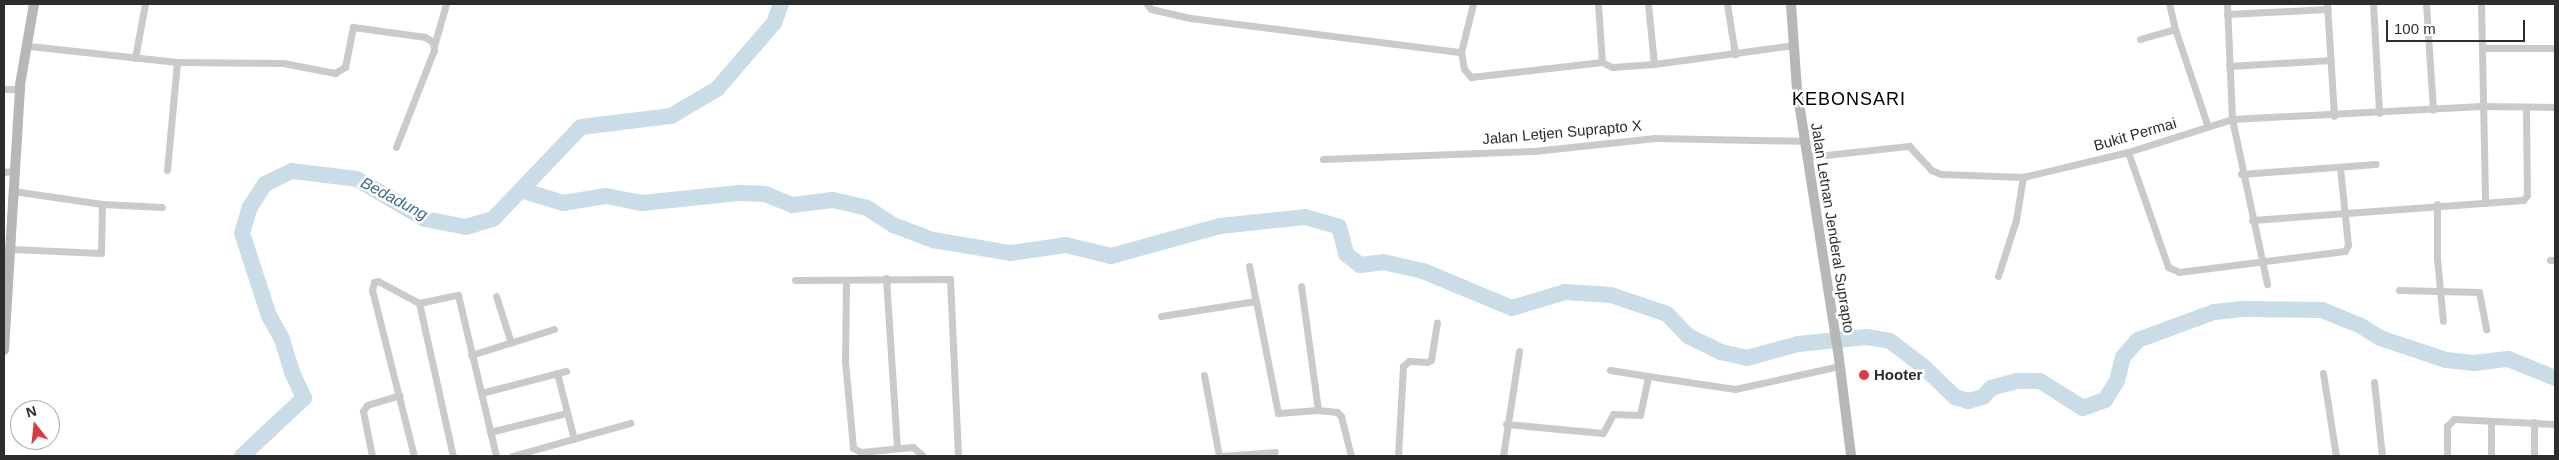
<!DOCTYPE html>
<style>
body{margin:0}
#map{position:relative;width:2559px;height:460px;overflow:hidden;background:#fff;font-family:Arial,sans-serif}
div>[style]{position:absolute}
.river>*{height:16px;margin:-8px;padding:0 8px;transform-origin:8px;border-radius:8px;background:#c9dce8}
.street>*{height:7px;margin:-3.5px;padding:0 3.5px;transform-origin:3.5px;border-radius:3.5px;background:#cacaca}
.secondary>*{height:10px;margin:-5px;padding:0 5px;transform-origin:5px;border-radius:5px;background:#b7b7b7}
.dots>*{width:14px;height:14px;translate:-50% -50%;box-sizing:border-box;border:2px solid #fff;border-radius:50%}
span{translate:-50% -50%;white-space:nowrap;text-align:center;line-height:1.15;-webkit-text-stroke:5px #fff;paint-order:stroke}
.street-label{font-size:15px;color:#2d2d2d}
.poi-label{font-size:15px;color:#2d2d2d;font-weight:700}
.left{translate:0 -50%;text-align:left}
.water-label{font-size:16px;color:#416c89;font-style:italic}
.quarter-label{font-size:18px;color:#000;letter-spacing:1px}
.frame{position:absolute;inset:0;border:5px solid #2d2d2d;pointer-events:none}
.north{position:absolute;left:10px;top:400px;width:50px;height:50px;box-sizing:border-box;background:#fff;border:1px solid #ababab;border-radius:50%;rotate:344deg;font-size:14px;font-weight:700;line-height:20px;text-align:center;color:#2d2d2d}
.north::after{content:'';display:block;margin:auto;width:18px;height:22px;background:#d93b44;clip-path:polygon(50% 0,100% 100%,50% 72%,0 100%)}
.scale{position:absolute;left:2386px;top:20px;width:139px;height:22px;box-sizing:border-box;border:2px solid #2d2d2d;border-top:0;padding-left:6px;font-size:15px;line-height:18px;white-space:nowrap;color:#2d2d2d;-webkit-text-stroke:4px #fff;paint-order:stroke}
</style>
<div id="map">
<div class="river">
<i style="left:521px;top:190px;width:44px;rotate:17.2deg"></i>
<i style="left:563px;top:203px;width:44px;rotate:-9.2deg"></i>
<i style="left:606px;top:196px;width:37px;rotate:11deg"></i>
<i style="left:642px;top:203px;width:98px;rotate:-5.9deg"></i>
<i style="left:739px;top:193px;width:26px;rotate:2deg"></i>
<i style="left:765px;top:194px;width:29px;rotate:22deg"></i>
<i style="left:792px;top:205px;width:41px;rotate:-7deg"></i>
<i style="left:833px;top:200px;width:35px;rotate:13deg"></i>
<i style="left:867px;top:208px;width:31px;rotate:33deg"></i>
<i style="left:893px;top:225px;width:43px;rotate:20.6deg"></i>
<i style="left:933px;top:240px;width:79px;rotate:9.5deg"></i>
<i style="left:1011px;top:253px;width:56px;rotate:-8.3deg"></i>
<i style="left:1066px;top:245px;width:46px;rotate:13.7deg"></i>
<i style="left:1111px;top:256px;width:113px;rotate:-15.4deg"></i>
<i style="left:1220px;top:226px;width:85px;rotate:-6deg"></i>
<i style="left:1305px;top:217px;width:35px;rotate:16deg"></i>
<i style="left:1339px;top:227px;width:28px;rotate:75deg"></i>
<i style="left:1346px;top:254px;width:18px;rotate:38deg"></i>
<i style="left:1360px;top:265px;width:23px;rotate:-7deg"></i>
<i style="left:1383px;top:262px;width:41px;rotate:12.7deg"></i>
<i style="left:1423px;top:271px;width:96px;rotate:22.6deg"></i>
<i style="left:1512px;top:308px;width:55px;rotate:-16.8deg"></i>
<i style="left:1565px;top:292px;width:46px;rotate:3.7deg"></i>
<i style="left:1611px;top:295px;width:59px;rotate:18.7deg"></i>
<i style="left:1667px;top:314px;width:30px;rotate:46deg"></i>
<i style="left:1688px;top:336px;width:37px;rotate:26deg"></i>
<i style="left:1721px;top:352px;width:27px;rotate:13deg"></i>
<i style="left:1747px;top:358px;width:53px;rotate:-15.4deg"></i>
<i style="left:1798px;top:344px;width:69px;rotate:-5.8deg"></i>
<i style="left:1867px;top:337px;width:23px;rotate:10deg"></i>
<i style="left:1890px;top:341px;width:43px;rotate:37.4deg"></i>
<i style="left:1924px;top:367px;width:43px;rotate:44.1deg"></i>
<i style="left:1955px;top:397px;width:14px;rotate:17deg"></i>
<i style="left:1968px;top:401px;width:16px;rotate:-15deg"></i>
<i style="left:1983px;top:397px;width:12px;rotate:-48deg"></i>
<i style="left:1991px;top:388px;width:27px;rotate:-15deg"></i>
<i style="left:2017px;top:381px;width:23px"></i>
<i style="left:2040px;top:381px;width:51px;rotate:32.1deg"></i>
<i style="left:2083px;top:408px;width:23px;rotate:-20deg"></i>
<i style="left:2105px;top:400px;width:22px;rotate:-58deg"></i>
<i style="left:2117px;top:381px;width:25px;rotate:-76deg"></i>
<i style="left:2123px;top:357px;width:23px;rotate:-49deg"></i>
<i style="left:2138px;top:340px;width:81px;rotate:-20.2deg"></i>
<i style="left:2214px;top:312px;width:29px;rotate:-6deg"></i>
<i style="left:2243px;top:309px;width:79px;rotate:0.7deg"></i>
<i style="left:2322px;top:310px;width:42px;rotate:22.3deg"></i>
<i style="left:2361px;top:326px;width:22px;rotate:32deg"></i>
<i style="left:2380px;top:338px;width:70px;rotate:18.4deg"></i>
<i style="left:2446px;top:360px;width:28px;rotate:6deg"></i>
<i style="left:2474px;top:363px;width:34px;rotate:-7deg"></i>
<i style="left:2508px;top:359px;width:51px;rotate:22deg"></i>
<i style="left:242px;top:456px;width:85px;rotate:-43.1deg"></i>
<i style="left:304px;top:398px;width:29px;rotate:-115deg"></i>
<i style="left:292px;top:372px;width:34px;rotate:-107deg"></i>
<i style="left:282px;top:339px;width:26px;rotate:-119deg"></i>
<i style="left:269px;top:316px;width:87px;rotate:-108deg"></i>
<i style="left:242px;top:233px;width:27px;rotate:-73deg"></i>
<i style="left:250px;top:207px;width:27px;rotate:-57deg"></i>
<i style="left:265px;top:184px;width:30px;rotate:-26deg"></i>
<i style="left:292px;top:171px;width:65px;rotate:7deg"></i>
<i style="left:357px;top:179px;width:79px;rotate:30.5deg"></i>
<i style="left:425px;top:219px;width:42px;rotate:11deg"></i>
<i style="left:466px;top:227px;width:28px;rotate:-17deg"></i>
<i style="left:493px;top:219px;width:127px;rotate:-46.3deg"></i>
<i style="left:581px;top:127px;width:91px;rotate:-7deg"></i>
<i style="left:671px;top:116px;width:53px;rotate:-30.4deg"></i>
<i style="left:717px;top:89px;width:87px;rotate:-49.2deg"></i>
<i style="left:774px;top:23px;width:20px;rotate:-70deg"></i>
</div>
<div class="street">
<i style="left:1147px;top:4px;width:6px;rotate:51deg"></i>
<i style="left:1151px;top:9px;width:40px;rotate:13deg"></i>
<i style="left:1190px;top:18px;width:273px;rotate:7.2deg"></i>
<i style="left:1461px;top:52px;width:17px;rotate:80deg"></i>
<i style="left:1464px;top:69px;width:11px;rotate:49deg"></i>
<i style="left:1471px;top:77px;width:132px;rotate:-6.5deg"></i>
<i style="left:1602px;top:62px;width:11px;rotate:27deg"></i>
<i style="left:1612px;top:67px;width:42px;rotate:-4.1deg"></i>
<i style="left:1654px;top:64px;width:142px;rotate:-7.7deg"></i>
<i style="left:1598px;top:4px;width:58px;rotate:86.1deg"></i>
<i style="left:1648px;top:4px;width:60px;rotate:84.3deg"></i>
<i style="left:1727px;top:4px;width:51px;rotate:80.9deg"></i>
<i style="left:2227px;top:4px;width:115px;rotate:87.5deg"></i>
<i style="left:2232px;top:119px;width:169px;rotate:78deg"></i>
<i style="left:2327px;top:4px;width:112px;rotate:86.4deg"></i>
<i style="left:2373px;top:4px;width:109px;rotate:86.8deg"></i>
<i style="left:2426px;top:4px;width:106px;rotate:86.2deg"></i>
<i style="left:2481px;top:4px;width:199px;rotate:88.8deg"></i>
<i style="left:2227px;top:14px;width:101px;rotate:-2.8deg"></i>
<i style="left:2175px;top:29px;width:103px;rotate:71.4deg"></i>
<i style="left:2140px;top:39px;width:36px;rotate:-16deg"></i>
<i style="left:2175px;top:29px;width:26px;rotate:-103deg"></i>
<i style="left:29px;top:46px;width:149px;rotate:6.2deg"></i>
<i style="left:177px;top:62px;width:106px;rotate:0.5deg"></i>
<i style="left:283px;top:63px;width:53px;rotate:10.9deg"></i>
<i style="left:335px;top:73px;width:12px;rotate:-31deg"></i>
<i style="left:345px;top:67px;width:41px;rotate:-78.7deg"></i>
<i style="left:353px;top:27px;width:73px;rotate:7.9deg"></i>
<i style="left:425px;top:37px;width:9px;rotate:32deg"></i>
<i style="left:433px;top:42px;width:8px;rotate:83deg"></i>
<i style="left:434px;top:50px;width:104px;rotate:111.4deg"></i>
<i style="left:434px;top:46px;width:44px;rotate:-74.1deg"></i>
<i style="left:2482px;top:48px;width:73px"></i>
<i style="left:1461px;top:52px;width:49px;rotate:-76deg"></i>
<i style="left:135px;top:58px;width:55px;rotate:-79.5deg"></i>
<i style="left:2229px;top:66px;width:102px;rotate:-3.4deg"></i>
<i style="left:4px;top:89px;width:15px"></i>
<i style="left:2128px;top:152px;width:122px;rotate:70.8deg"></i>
<i style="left:2168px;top:267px;width:12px;rotate:24deg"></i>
<i style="left:2179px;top:272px;width:167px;rotate:-7.2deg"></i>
<i style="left:2345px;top:251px;width:7px;rotate:-63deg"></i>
<i style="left:2348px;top:245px;width:78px;rotate:-95.9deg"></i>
<i style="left:1807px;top:157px;width:103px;rotate:-6.2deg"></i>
<i style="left:1909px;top:146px;width:33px;rotate:47deg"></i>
<i style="left:1931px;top:170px;width:11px;rotate:22deg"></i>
<i style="left:1941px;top:174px;width:82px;rotate:2.1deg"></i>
<i style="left:2023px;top:177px;width:108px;rotate:-13.4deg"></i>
<i style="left:2128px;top:152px;width:109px;rotate:-17.6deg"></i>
<i style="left:2232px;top:119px;width:250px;rotate:-3deg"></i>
<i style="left:2482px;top:106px;width:73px;rotate:0.8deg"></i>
<i style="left:1323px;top:159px;width:211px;rotate:-2.2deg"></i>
<i style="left:1534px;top:151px;width:122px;rotate:-6.1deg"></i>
<i style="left:1655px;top:138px;width:150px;rotate:1.1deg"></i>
<i style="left:167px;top:170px;width:108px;rotate:-84.7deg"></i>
<i style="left:4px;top:172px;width:10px;rotate:-6deg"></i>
<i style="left:2241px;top:174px;width:135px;rotate:-4.2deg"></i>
<i style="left:13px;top:191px;width:90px;rotate:8.3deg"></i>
<i style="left:102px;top:204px;width:60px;rotate:2.9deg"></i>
<i style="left:2437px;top:204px;width:54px;rotate:90deg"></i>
<i style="left:2437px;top:258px;width:63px;rotate:84.6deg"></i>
<i style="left:2252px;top:220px;width:272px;rotate:-4.2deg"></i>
<i style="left:2523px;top:200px;width:6px;rotate:-51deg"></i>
<i style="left:2527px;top:195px;width:88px;rotate:-90.7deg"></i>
<i style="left:11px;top:249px;width:90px;rotate:2.5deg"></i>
<i style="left:101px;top:253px;width:49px;rotate:-88.8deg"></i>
<i style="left:2550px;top:260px;width:5px"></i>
<i style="left:1249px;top:266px;width:36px;rotate:79deg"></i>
<i style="left:1998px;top:276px;width:59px;rotate:-72.2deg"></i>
<i style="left:2016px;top:220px;width:44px;rotate:-80.8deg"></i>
<i style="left:886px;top:278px;width:169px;rotate:86.3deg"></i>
<i style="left:795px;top:280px;width:155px;rotate:-0.4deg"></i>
<i style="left:950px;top:279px;width:177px;rotate:87.4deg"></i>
<i style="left:846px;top:282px;width:79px;rotate:90.7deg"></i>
<i style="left:845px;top:361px;width:87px;rotate:84.7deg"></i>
<i style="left:853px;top:448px;width:9px;rotate:27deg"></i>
<i style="left:861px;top:452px;width:52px;rotate:-5.5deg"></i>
<i style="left:913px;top:447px;width:13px;rotate:42deg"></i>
<i style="left:1301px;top:286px;width:125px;rotate:82.2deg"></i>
<i style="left:2399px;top:290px;width:80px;rotate:1.4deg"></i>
<i style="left:2479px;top:292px;width:38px;rotate:79deg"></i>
<i style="left:496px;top:296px;width:49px;rotate:72.3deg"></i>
<i style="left:419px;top:303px;width:157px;rotate:77.5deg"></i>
<i style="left:1161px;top:316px;width:96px;rotate:-9deg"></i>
<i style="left:1256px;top:301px;width:114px;rotate:78.9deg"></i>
<i style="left:1278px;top:413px;width:40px;rotate:-4.3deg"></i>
<i style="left:1318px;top:410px;width:19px;rotate:6deg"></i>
<i style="left:1337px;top:412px;width:6px;rotate:45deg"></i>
<i style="left:1341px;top:416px;width:41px;rotate:76deg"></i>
<i style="left:471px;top:355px;width:87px;rotate:-17.4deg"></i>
<i style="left:1610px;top:370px;width:38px;rotate:9deg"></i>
<i style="left:557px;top:373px;width:68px;rotate:75.6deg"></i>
<i style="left:2323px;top:373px;width:84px;rotate:81.1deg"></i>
<i style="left:1204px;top:375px;width:82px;rotate:79.5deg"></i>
<i style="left:2374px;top:382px;width:74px;rotate:83.8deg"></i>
<i style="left:481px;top:393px;width:88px;rotate:-14.5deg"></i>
<i style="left:1506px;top:424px;width:97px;rotate:5.3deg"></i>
<i style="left:1603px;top:433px;width:21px;rotate:-62deg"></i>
<i style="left:1613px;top:414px;width:27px;rotate:2deg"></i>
<i style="left:1640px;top:415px;width:40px;rotate:-78deg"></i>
<i style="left:1648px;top:376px;width:88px;rotate:8.5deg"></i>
<i style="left:1735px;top:389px;width:107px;rotate:-12.4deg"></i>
<i style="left:490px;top:432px;width:78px;rotate:-14deg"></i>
<i style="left:372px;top:456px;width:46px;rotate:-101.3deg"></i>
<i style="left:363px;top:411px;width:7px;rotate:-56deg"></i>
<i style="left:367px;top:405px;width:34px;rotate:-17deg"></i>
<i style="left:414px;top:456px;width:171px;rotate:-104.2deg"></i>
<i style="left:372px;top:290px;width:8px;rotate:-76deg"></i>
<i style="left:374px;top:282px;width:4px;rotate:-14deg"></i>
<i style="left:378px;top:281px;width:47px;rotate:28.2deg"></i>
<i style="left:419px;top:303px;width:40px;rotate:-12deg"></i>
<i style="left:458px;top:295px;width:165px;rotate:76.7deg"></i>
<i style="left:512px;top:456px;width:123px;rotate:-15.6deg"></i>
<i style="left:1221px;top:456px;width:54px;rotate:-4.2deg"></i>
<i style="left:1398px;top:456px;width:90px;rotate:-86.8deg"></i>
<i style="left:1403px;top:366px;width:8px;rotate:-40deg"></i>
<i style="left:1409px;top:361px;width:18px;rotate:3deg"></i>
<i style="left:1427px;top:362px;width:4px;rotate:-27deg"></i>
<i style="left:1431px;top:360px;width:38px;rotate:-81deg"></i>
<i style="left:1503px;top:456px;width:106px;rotate:-81.3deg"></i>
<i style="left:2447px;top:456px;width:30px;rotate:-90deg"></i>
<i style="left:2447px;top:426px;width:10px;rotate:-45deg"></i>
<i style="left:2454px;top:419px;width:101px;rotate:2.8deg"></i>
<i style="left:2491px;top:456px;width:35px;rotate:-90deg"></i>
<i style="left:2534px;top:456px;width:34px;rotate:-90deg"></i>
</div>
<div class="secondary">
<i style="left:1791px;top:4px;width:86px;rotate:86deg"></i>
<i style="left:1797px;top:90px;width:272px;rotate:81.1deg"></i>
<i style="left:1839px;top:359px;width:98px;rotate:82.9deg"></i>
<i style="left:4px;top:350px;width:265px;rotate:-86.5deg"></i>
<i style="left:20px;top:85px;width:82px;rotate:-80.2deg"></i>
</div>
<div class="dots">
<i style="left:1864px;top:375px;background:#d93b44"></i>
</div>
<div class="street-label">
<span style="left:1562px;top:132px;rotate:-5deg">Jalan Letjen Suprapto X</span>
<span style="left:2135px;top:134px;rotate:-16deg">Bukit Permai</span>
<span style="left:1833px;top:228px;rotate:81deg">Jalan Letnan Jenderal Suprapto</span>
</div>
<div class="poi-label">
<span class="left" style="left:1874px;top:375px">Hooter</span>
</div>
<div class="water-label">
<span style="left:394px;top:199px;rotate:28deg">Bedadung</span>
</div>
<div class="quarter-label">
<span style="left:1849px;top:99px">KEBONSARI</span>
</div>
<div class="frame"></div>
<div class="north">N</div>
<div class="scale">100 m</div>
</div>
